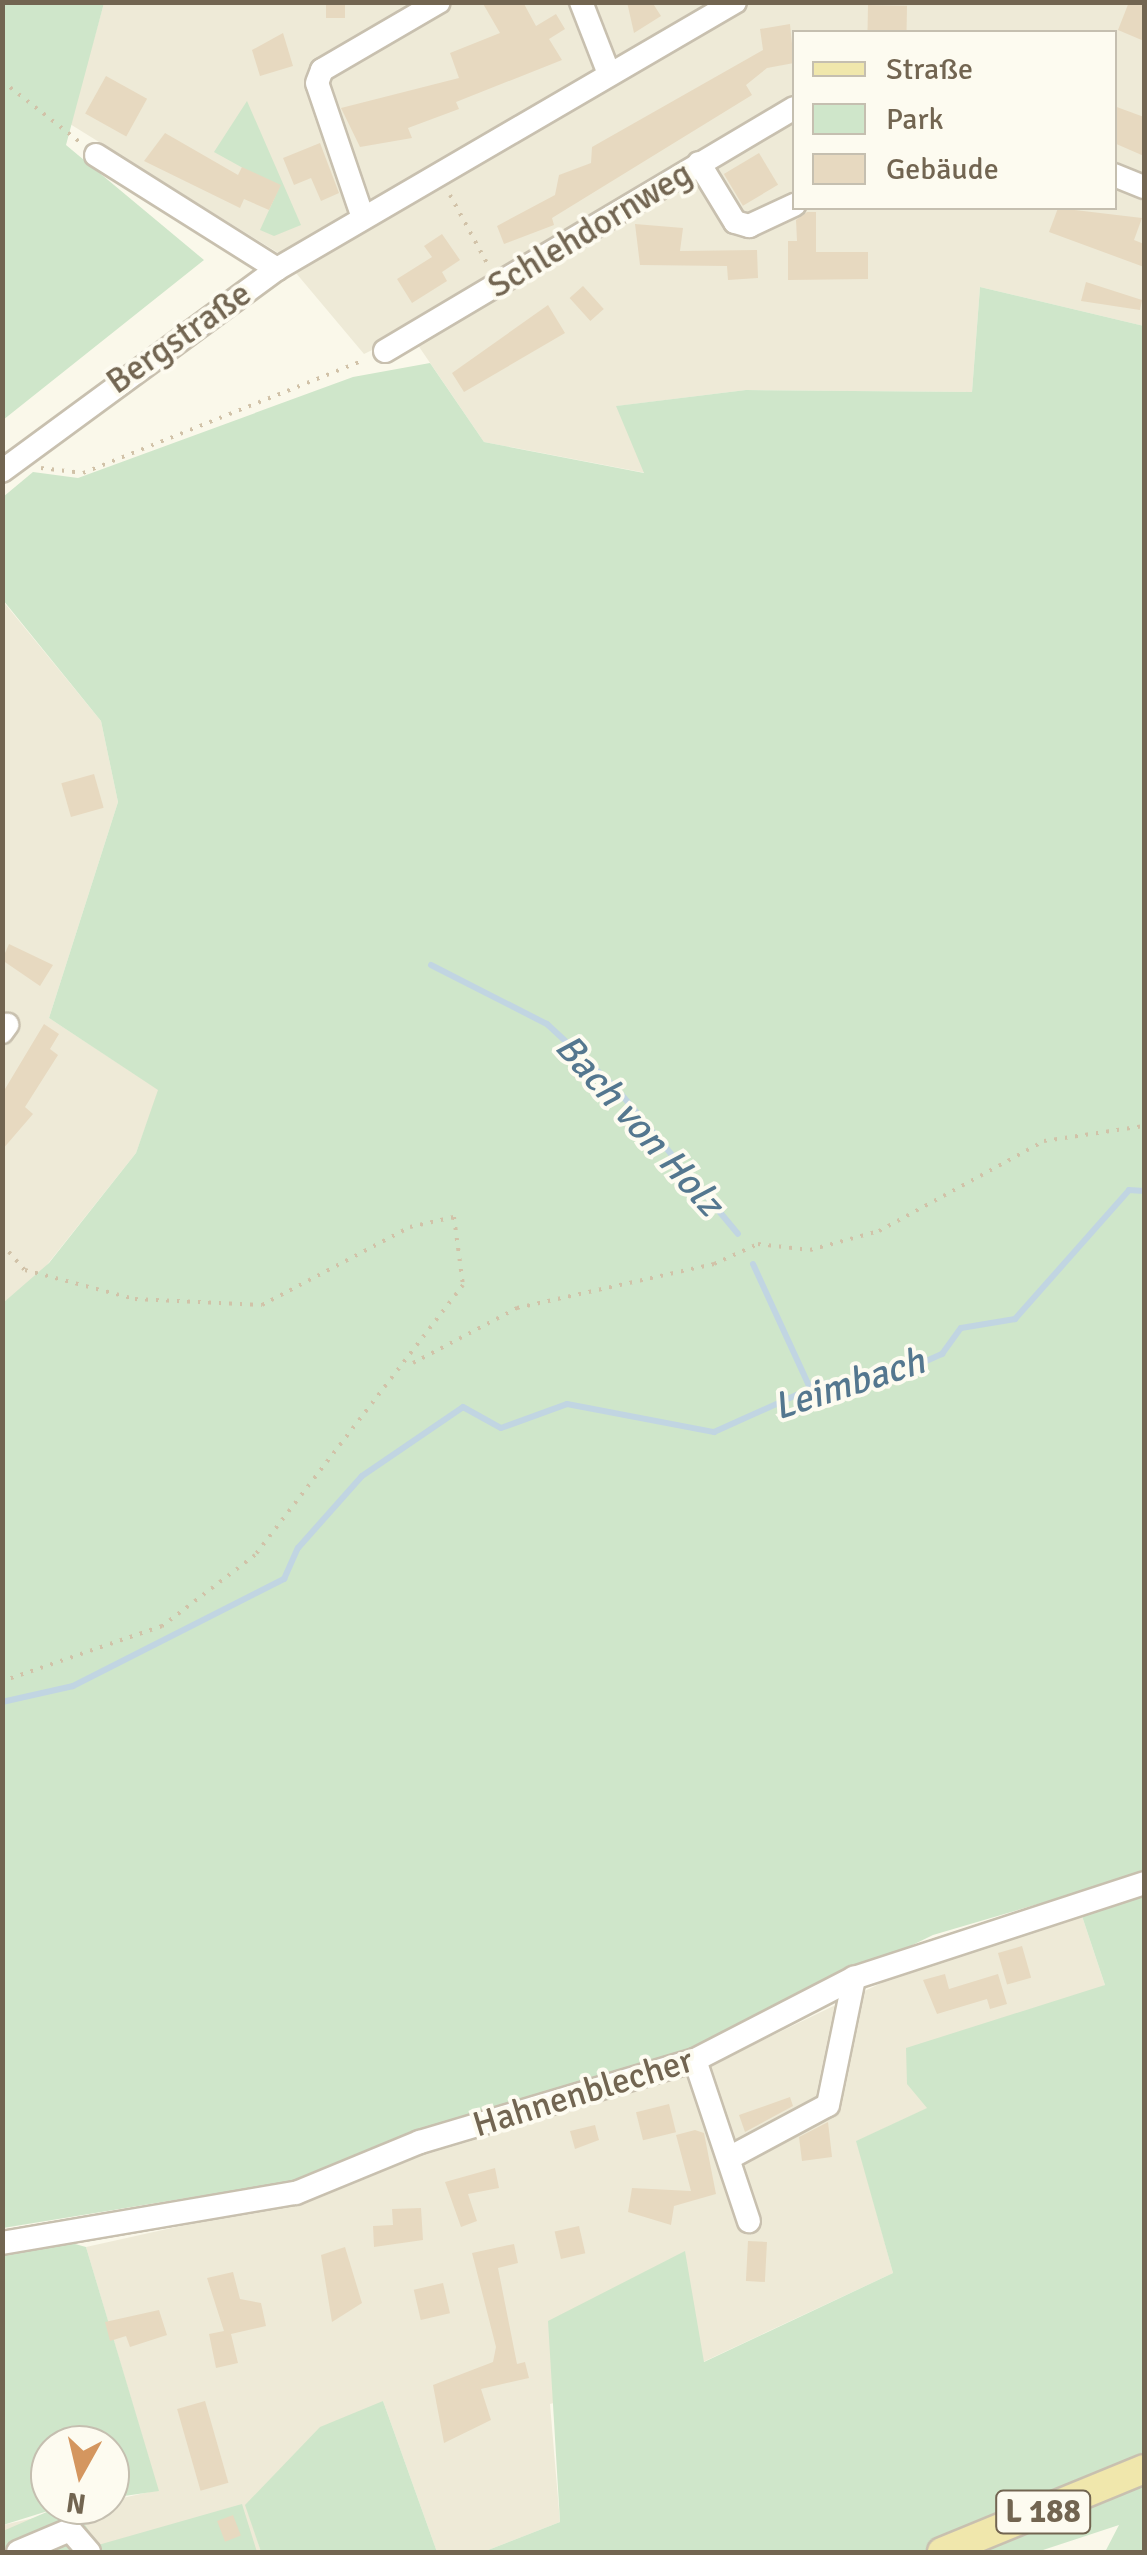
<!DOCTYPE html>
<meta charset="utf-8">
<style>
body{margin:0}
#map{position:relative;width:1147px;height:2555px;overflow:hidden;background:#faf8ea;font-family:Signika,sans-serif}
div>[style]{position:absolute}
.residential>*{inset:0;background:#eeead7}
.green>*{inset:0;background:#cfe6ca}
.stream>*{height:6px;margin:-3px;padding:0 3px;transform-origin:3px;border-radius:3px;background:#c1d5e2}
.building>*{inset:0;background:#e7d9c0;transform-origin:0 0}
.path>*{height:4px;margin-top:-2px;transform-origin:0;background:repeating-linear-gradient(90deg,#d1c2a8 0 2.5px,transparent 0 10.5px)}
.roads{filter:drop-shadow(2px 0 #c8c0af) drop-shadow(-2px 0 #c8c0af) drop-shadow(0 2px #c8c0af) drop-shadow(0 -2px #c8c0af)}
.minor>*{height:22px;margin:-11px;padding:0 11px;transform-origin:11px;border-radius:11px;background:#fff}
.major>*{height:28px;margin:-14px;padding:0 14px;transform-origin:14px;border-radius:14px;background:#f0e7ac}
span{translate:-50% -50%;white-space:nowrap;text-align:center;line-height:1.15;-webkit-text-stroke:8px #fdfbf0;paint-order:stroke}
.shield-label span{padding:2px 8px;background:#fdfbf0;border:2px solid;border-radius:8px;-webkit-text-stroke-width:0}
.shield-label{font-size:32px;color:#726551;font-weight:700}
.street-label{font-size:35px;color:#726551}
.water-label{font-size:38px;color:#54778f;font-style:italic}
.frame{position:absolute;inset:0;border:5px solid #726551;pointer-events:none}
.legend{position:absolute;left:792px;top:30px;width:325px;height:180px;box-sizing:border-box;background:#fdfbf0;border:2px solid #c5bfb0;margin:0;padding:12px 18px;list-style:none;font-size:30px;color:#726551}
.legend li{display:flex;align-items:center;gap:20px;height:50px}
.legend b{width:50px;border:2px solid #c5bfb0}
.north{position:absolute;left:30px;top:2425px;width:100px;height:100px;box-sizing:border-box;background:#fdfbf0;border:2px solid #c5bfb0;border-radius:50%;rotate:188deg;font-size:28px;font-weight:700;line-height:40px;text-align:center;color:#726551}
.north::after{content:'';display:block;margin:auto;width:35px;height:45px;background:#d4965f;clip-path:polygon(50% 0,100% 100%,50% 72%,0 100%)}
</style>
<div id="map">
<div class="residential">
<i style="clip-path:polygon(evenodd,104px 3px,1144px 3px,1144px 326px,980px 287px,972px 392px,746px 390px,617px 406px,646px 473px,484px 442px,409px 332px,364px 354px,280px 254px,70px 124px,104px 3px,794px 32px,1114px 32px,1114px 208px,794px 208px,794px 32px)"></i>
<i style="clip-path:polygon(2px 600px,101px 721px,118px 802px,49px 1018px,159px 1090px,136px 1153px,27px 1290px,2px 1306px)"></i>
<i style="clip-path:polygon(1081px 1913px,1105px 1985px,919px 2090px,928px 2108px,857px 2141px,893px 2273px,703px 2362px,550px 2404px,560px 2522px,483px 2552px,437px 2552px,383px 2401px,246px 2505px,261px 2552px,3px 2552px,3px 2525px,158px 2490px,86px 2247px,311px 2197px,408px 2152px,705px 2068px,906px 1971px)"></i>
</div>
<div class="green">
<i style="clip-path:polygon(3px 2px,104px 3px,66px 145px,204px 260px,3px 420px)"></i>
<i style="clip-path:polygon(247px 101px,301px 225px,274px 236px,260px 230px,279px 188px,214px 152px)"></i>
<i style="clip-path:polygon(980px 287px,1144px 326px,1144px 1873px,933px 1935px,706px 2046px,414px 2131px,303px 2179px,3px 2228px,3px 1303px,49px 1263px,136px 1153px,158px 1090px,49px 1018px,118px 802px,101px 721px,3px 600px,3px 497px,33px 472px,78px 478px,353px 377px,430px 363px,484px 442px,644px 473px,616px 406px,746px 390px,972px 392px)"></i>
<i style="clip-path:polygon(1144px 1894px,1144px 2552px,1105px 2552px,1119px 2525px,1037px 2552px,483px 2552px,560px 2522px,548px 2321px,685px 2251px,704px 2362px,893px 2273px,856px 2141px,927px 2108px,907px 2084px,906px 2048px,1105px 1985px,1081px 1913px)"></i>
<i style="clip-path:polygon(53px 2238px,86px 2247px,159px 2491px,110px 2498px,110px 2445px,50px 2445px,50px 2505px,67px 2505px,3px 2525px,3px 2253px)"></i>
<i style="clip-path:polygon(383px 2401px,437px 2552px,261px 2552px,245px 2505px,320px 2427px)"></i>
<i style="clip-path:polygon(242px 2504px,257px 2552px,3px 2552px,3px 2531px,49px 2511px,75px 2509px,98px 2545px)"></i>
</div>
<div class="stream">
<i style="left:431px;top:965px;width:130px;rotate:27deg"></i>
<i style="left:547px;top:1024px;width:94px;rotate:42.8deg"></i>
<i style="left:616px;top:1088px;width:190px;rotate:50.1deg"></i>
<i style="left:753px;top:1264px;width:136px;rotate:65.3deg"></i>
<i style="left:2px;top:1702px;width:73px;rotate:-12.7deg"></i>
<i style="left:73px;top:1686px;width:237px;rotate:-26.9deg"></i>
<i style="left:284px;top:1579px;width:34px;rotate:-66deg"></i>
<i style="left:298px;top:1548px;width:96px;rotate:-48.4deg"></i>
<i style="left:362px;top:1476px;width:122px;rotate:-34.3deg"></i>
<i style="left:463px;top:1407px;width:43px;rotate:28.9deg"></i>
<i style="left:501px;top:1428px;width:70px;rotate:-20deg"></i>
<i style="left:567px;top:1404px;width:150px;rotate:10.8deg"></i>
<i style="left:714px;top:1432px;width:117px;rotate:-24.2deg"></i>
<i style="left:821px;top:1384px;width:84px;rotate:-8.9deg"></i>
<i style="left:904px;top:1371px;width:42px;rotate:-24.1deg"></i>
<i style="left:942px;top:1354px;width:32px;rotate:-54deg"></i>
<i style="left:961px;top:1328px;width:55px;rotate:-9.5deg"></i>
<i style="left:1015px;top:1319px;width:172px;rotate:-48.5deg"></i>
<i style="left:1129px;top:1190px;width:15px;rotate:4deg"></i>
</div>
<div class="building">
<i style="left:326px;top:2px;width:19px;height:16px"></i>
<i style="clip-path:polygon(482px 2px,523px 2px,536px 26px,556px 14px,565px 29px,549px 39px,562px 60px,456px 102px,459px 109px,408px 128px,412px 138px,360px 147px,341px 108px,459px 78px,450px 53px,500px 33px)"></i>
<i style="clip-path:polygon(627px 2px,652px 2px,661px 16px,634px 33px)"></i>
<i style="clip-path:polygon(1129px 2px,1144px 2px,1144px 41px,1118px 30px)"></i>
<i style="left:868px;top:5px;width:39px;height:27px;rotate:1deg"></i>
<i style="clip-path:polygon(790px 24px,794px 63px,767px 68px,746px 85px,752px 95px,552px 218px,554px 225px,504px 244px,497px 226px,555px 195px,559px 175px,591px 163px,592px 147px,763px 50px,760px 29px)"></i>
<i style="clip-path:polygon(283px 33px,293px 66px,260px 76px,252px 50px)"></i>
<i style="left:106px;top:76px;width:47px;height:43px;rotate:29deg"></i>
<i style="clip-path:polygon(1114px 106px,1144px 117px,1144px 156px,1114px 143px)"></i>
<i style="clip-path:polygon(165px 133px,238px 175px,242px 167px,281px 185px,269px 210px,244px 199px,240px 208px,144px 161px)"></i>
<i style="clip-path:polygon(320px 143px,339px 193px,321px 201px,311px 178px,294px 185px,283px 158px)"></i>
<i style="left:759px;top:153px;width:37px;height:41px;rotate:59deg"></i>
<i style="clip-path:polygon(1058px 208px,1142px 218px,1134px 240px,1144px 244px,1144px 267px,1049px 232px)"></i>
<i style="clip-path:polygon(807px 212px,816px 212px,816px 252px,868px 252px,868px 279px,788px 280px,788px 241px,797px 241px,796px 220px)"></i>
<i style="clip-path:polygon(635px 224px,683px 228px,680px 251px,757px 250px,758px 278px,728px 280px,727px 266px,640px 265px)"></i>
<i style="clip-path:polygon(442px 234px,460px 260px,442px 272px,447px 281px,412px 303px,397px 279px,432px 257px,424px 246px)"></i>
<i style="clip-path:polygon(1086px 282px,1142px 300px,1140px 310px,1081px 301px)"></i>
<i style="left:583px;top:286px;width:31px;height:18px;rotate:48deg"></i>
<i style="clip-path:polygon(548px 305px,565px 333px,464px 392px,452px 373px)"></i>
<i style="left:94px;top:774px;width:35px;height:34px;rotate:74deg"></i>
<i style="clip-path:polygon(9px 944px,53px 965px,40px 986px,2px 960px)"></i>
<i style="clip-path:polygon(44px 1024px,59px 1034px,50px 1049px,58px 1055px,25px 1107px,33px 1114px,2px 1150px,2px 1094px)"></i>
<i style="left:1022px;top:1946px;width:33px;height:25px;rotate:74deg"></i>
<i style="clip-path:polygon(945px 1974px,949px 1989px,998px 1974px,1007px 2004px,990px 2009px,987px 1999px,937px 2014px,923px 1980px)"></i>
<i style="clip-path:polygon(790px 2097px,793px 2106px,745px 2132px,739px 2115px)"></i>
<i style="left:669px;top:2104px;width:29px;height:34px;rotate:76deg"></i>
<i style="clip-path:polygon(828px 2122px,832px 2157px,802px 2161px,799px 2137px)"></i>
<i style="clip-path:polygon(595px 2125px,599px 2140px,575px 2149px,570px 2131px)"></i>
<i style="clip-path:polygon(695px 2130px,704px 2133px,716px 2194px,674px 2206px,671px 2225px,628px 2212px,632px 2188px,691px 2191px,676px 2135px)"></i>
<i style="clip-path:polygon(495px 2168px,499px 2188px,468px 2194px,477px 2221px,461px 2227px,445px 2182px)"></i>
<i style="clip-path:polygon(421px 2208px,423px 2240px,374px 2247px,373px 2226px,393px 2225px,392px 2209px)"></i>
<i style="left:579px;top:2226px;width:28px;height:25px;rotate:77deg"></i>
<i style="left:748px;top:2241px;width:19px;height:40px;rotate:3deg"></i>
<i style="clip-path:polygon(514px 2244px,518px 2263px,498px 2268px,517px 2364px,525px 2362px,529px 2378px,481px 2389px,491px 2420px,444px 2443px,433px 2385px,493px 2362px,496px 2347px,472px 2253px)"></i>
<i style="clip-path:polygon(345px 2247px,362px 2303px,332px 2322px,321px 2255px)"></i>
<i style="clip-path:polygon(233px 2272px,240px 2299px,261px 2303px,266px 2326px,231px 2334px,238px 2363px,216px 2368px,209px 2334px,224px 2331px,207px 2278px)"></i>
<i style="left:443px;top:2283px;width:31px;height:30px;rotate:77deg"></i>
<i style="clip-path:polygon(159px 2310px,167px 2335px,130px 2347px,126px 2336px,110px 2341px,105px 2322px)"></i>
<i style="left:205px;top:2401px;width:85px;height:29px;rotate:74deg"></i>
<i style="left:233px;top:2515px;width:22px;height:17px;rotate:69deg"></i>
</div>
<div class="path">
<i style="left:2px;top:81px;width:100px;rotate:38.1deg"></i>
<i style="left:450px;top:195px;width:80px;rotate:61.5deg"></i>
<i style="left:41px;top:468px;width:42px;rotate:6.8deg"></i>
<i style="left:83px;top:473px;width:303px;rotate:-21.9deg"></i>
<i style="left:2px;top:1244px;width:35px;rotate:49deg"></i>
<i style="left:25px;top:1270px;width:114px;rotate:14.8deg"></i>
<i style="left:135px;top:1299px;width:127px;rotate:2.7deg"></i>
<i style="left:262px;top:1305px;width:167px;rotate:-27.8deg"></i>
<i style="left:410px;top:1227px;width:45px;rotate:-12.8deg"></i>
<i style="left:454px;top:1217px;width:69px;rotate:82.5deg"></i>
<i style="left:463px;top:1285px;width:341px;rotate:127.6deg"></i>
<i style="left:255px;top:1555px;width:117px;rotate:142.6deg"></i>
<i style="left:162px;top:1626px;width:169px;rotate:161deg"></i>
<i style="left:413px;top:1363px;width:118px;rotate:-27.9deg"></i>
<i style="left:517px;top:1308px;width:202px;rotate:-12.6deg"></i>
<i style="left:714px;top:1264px;width:48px;rotate:-24.4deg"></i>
<i style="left:758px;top:1244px;width:52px;rotate:6.6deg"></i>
<i style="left:810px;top:1250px;width:72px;rotate:-15.4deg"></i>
<i style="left:879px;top:1231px;width:188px;rotate:-28.6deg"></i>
<i style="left:1044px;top:1141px;width:101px;rotate:-8.5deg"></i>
</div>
<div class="roads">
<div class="minor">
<i style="left:581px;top:2px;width:77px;rotate:68.7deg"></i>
<i style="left:96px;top:155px;width:214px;rotate:32.2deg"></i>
<i style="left:699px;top:163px;width:69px;rotate:58.6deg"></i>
<i style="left:735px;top:222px;width:15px;rotate:16deg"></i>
<i style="left:749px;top:226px;width:50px;rotate:-25deg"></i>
<i style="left:1114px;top:175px;width:32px;rotate:22deg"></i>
<i style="left:362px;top:215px;width:139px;rotate:-108.8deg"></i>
<i style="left:317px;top:83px;width:14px;rotate:-69deg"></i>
<i style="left:322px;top:70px;width:135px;rotate:-30.2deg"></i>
<i style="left:385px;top:351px;width:476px;rotate:-30.7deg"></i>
<i style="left:2px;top:471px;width:341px;rotate:-36.3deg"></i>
<i style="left:277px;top:269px;width:530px;rotate:-30.24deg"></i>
<i style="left:2px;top:1032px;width:9px;rotate:-54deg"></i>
<i style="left:695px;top:2060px;width:170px;rotate:71.5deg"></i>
<i style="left:729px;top:2158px;width:112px;rotate:-28.2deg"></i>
<i style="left:828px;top:2105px;width:130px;rotate:-78.4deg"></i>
<i style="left:2px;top:2243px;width:298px;rotate:-9.7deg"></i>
<i style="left:296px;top:2193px;width:134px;rotate:-22.4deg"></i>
<i style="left:420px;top:2142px;width:287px;rotate:-16.6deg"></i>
<i style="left:695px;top:2060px;width:179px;rotate:-27.3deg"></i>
<i style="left:854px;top:1978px;width:305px;rotate:-18.1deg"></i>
<i style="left:18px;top:2552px;width:56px;rotate:-22.9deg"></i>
<i style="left:70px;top:2530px;width:29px;rotate:49deg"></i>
</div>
<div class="major">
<i style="left:942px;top:2552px;width:218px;rotate:-22.3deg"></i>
</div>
</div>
<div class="shield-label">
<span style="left:1043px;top:2512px">L 188</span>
</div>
<div class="street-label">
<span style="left:590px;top:230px;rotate:-31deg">Schlehdornweg</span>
<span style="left:179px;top:338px;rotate:-35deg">Bergstraße</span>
<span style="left:583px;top:2093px;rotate:-17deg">Hahnenblecher</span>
</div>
<div class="water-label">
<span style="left:639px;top:1125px;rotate:48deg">Bach von Holz</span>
<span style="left:849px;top:1384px;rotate:-18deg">Leimbach</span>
</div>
<div class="frame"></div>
<ul class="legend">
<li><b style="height:12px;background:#f0e7ac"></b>Straße</li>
<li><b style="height:28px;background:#cfe6ca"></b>Park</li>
<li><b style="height:28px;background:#e7d9c0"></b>Gebäude</li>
</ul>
<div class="north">N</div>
</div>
